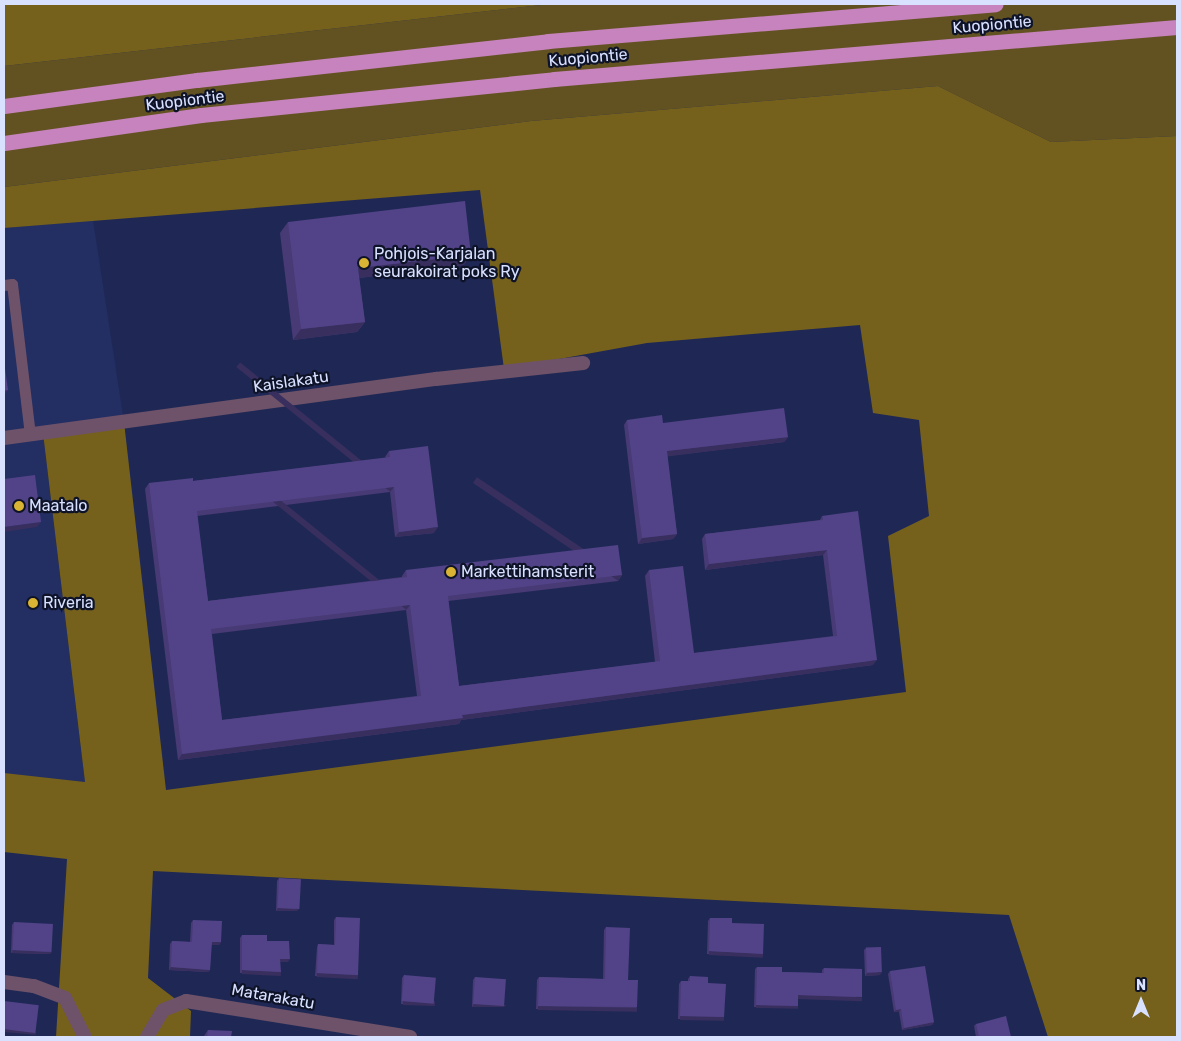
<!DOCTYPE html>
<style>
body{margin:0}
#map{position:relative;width:1181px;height:1041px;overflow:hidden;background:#1f2855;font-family:Rubik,sans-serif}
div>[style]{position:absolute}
.built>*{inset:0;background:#232e62}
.green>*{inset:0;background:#625222}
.forest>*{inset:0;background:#75611c}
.service>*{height:11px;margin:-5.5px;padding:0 5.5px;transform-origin:5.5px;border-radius:5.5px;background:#6e5269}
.minor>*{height:14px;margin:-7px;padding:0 7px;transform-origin:7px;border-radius:7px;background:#6e5269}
.motorway>*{height:15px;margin:-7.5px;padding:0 7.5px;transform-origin:7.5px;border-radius:7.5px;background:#c683bd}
.wall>*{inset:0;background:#473a75}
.shaded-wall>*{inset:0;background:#392f5f;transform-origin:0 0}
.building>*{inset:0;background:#524388;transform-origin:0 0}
.dots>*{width:14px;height:14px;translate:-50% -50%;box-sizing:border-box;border:2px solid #0e1328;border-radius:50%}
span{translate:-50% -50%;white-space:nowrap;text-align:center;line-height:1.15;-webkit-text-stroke:4.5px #0e1328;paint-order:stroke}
.street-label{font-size:16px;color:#d8e1ff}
.poi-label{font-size:16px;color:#d8e1ff}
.left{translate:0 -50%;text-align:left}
.frame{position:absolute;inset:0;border:5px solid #d8e1ff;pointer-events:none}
.north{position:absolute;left:1116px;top:976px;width:50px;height:50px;-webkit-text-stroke:4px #0e1328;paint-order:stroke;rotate:0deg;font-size:14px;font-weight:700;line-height:20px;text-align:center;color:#d8e1ff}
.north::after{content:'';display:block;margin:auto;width:18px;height:22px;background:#d8e1ff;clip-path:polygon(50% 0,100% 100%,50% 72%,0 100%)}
</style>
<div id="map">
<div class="built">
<i style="clip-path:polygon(93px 220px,124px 422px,43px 433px,85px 782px,4px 774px,4px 228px)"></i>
</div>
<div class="green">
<i style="clip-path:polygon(550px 4px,1177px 4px,1177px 136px,1051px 142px,938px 86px,531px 121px,4px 187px,4px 66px)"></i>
</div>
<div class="forest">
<i style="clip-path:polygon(4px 4px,550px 4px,4px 66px)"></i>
<i style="clip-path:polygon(938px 86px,1051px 142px,1177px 136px,1177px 1037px,1048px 1037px,1009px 915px,153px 871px,148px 978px,191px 1011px,190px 1037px,56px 1037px,67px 859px,4px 852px,4px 773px,85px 782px,43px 433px,124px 422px,166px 790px,906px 692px,888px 536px,929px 516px,919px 420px,873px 413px,860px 325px,647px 343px,504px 369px,480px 190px,4px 228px,4px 187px,531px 121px)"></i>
</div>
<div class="service">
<i style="left:4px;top:285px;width:8px;rotate:-7deg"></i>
<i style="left:12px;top:284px;width:152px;rotate:83.2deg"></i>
</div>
<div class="minor">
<i style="left:4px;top:438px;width:436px;rotate:-7.8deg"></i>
<i style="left:436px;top:379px;width:148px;rotate:-6.2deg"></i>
<i style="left:4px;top:982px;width:30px;rotate:8deg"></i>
<i style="left:34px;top:986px;width:33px;rotate:21deg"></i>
<i style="left:65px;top:998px;width:44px;rotate:62.9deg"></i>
<i style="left:147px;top:1037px;width:31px;rotate:-59deg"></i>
<i style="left:163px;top:1010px;width:25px;rotate:-21deg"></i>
<i style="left:186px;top:1001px;width:227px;rotate:9.1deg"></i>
</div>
<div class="motorway">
<i style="left:4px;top:106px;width:195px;rotate:-7.7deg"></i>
<i style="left:197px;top:80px;width:353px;rotate:-6.3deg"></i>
<i style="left:548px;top:41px;width:449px;rotate:-4.7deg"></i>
<i style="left:4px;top:143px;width:199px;rotate:-8.1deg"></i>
<i style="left:201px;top:115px;width:355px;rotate:-5.8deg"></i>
<i style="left:554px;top:79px;width:625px;rotate:-4.77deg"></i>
</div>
<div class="wall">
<i style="clip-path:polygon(288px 222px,464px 265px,359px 278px,365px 322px,357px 332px,293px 340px,280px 233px)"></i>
<i style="clip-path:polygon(627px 420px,663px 423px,788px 437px,784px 442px,667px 456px,677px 534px,673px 539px,638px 544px,624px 425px)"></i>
<i style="clip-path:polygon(evenodd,389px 451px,434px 533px,395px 537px,390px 492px,197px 516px,208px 601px,402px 577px,402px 576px,406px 570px,622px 575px,618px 581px,448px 601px,459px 686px,655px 662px,645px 576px,649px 570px,694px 653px,833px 636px,823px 555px,705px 570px,702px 539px,705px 534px,820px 520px,822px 516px,873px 665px,461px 720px,459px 724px,178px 760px,145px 489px,149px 483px,193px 481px,386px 458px,385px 457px,389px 451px,406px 610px,417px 696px,222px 720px,212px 634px,406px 610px)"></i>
<i style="clip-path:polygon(279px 878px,297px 911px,276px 911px,277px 881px)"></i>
<i style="clip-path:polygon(336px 917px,358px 975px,356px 978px,315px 976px,317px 947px,318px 944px,334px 945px,334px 920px)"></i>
<i style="clip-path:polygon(710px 918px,732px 923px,763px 954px,762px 957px,707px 954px,708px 921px)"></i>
<i style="clip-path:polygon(193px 920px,221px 942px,219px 945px,211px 945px,210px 970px,208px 972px,169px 970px,170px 944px,172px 941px,190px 942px,191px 923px)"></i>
<i style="clip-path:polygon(14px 922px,50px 954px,11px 953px,12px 925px)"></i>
<i style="clip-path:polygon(606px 927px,628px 980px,637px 1007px,635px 1010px,536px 1009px,537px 980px,539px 977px,603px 979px,604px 930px)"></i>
<i style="clip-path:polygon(242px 935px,267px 941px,288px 962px,280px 962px,279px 975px,240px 973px,240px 938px)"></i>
<i style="clip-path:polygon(866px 948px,880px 975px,865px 976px,864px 950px)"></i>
<i style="clip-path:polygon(757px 967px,782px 972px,822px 973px,822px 970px,824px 968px,860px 1000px,798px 998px,796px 1008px,754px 1007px,755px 969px)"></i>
<i style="clip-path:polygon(890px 971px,934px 1022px,932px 1025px,902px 1030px,899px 1012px,894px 1012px,888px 974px)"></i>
<i style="clip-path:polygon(404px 975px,435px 1002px,433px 1005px,401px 1004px,402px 978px)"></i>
<i style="clip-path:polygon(690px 976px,708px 983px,722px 1020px,678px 1019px,679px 984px,681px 981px,688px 981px,688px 979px)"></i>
<i style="clip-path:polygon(475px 977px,504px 1007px,472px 1007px,473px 980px)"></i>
<i style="clip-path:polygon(976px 1024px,1011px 1037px,976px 1037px,974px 1026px)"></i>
<i style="clip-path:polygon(208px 1030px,231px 1037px,204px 1037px,204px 1036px)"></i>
</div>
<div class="shaded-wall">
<i style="clip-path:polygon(471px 255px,464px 265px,351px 279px,358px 268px)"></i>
<i style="clip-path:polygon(365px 322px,357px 332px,293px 340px,301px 329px)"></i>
<i style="clip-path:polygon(8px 390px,4px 396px,4px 391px)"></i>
<i style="clip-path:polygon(788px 437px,784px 442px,663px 457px,667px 451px)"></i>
<i style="left:394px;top:487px;width:6px;height:198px;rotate:129deg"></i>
<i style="clip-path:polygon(41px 522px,37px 527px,4px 532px,4px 527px)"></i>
<i style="clip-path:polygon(438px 527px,434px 533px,395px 537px,399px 532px)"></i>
<i style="clip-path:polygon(677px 534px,673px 539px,638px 544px,642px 538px)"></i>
<i style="clip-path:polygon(827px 550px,823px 555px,705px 570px,709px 564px)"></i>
<i style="left:622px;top:575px;width:7px;height:175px;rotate:124deg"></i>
<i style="left:410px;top:605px;width:6px;height:200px;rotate:129deg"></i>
<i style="clip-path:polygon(877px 660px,873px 665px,461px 720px,459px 724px,178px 760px,182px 754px,462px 715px)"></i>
<i style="clip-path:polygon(278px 908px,299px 909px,297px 911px,276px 911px)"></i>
<i style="clip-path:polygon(212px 942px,221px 942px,219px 945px,210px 945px)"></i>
<i style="clip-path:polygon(13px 950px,52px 952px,50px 954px,11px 953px)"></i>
<i style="left:709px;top:951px;width:54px;height:4px;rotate:3deg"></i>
<i style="clip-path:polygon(280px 959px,290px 959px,288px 962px,278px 962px)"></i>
<i style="clip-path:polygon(171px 967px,210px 970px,208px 972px,169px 970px)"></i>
<i style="left:242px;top:970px;width:39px;height:4px;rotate:3deg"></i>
<i style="clip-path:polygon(882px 972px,880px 975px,865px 976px,867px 973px)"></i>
<i style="left:317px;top:973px;width:41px;height:4px;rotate:3deg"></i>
<i style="left:798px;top:995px;width:64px;height:4px;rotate:2deg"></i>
<i style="left:403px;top:1001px;width:32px;height:4px;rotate:2deg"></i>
<i style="clip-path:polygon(474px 1004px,506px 1005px,504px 1007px,472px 1007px)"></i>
<i style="left:756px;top:1005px;width:42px;height:3px;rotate:1deg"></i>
<i style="left:538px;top:1006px;width:99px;height:4px;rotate:1deg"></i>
<i style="clip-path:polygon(901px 1009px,899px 1012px,894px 1012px,896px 1010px)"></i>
<i style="left:680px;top:1016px;width:44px;height:4px;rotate:1deg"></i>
<i style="clip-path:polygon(934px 1022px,932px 1025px,902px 1030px,904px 1028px)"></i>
<i style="left:4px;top:1029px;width:32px;height:3px;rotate:5deg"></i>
</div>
<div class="building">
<i style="clip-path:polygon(465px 201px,471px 255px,358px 268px,365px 322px,301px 329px,288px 222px)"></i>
<i style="clip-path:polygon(4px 361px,8px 390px,4px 391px)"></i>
<i style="clip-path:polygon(784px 408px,788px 437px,667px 451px,677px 534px,642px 538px,627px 420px,662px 415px,663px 423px)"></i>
<i style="clip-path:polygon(evenodd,428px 446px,438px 527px,399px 532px,394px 487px,197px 511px,208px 601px,407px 577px,406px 570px,618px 545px,622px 575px,448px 596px,459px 686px,660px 661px,649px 570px,683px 566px,694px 653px,837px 636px,827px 550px,709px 564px,705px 534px,823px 520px,822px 516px,858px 511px,877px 660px,462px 715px,463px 718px,182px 754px,149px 483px,193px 478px,193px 481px,390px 457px,389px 451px,428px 446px,410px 605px,421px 696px,222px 720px,211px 629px,410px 605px)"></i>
<i style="clip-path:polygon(35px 475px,41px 522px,4px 527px,4px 479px)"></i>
<i style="left:279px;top:878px;width:22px;height:30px;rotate:3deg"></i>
<i style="clip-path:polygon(336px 917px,360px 918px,358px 975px,317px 973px,318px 944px,335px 945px)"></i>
<i style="clip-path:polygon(710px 918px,732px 918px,732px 923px,764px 924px,763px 954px,709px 951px)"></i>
<i style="clip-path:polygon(193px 920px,222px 921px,221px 942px,212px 942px,210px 970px,171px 967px,172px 941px,192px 942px)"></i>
<i style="left:14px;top:922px;width:39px;height:28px;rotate:3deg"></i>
<i style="clip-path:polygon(606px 927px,630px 928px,628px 980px,638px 980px,637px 1007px,538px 1006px,539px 977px,605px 979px)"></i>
<i style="clip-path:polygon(242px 935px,267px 935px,267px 941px,289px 941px,290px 959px,280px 959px,281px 972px,242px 970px)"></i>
<i style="left:881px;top:947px;width:25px;height:15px;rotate:88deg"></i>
<i style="clip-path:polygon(925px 966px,934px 1022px,904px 1028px,901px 1009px,896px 1010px,890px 971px)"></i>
<i style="clip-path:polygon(757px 967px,782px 967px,782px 972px,824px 973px,824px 968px,862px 969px,862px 997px,798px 995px,798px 1006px,756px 1005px)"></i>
<i style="left:404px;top:975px;width:32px;height:26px;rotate:5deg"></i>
<i style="clip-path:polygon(690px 976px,708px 977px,708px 983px,726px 984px,724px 1017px,680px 1016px,681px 981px,690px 981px)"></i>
<i style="left:475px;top:977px;width:31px;height:27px;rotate:4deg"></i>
<i style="left:4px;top:1001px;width:35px;height:28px;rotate:7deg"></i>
<i style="clip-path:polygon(1006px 1016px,1011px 1037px,979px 1037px,976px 1024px)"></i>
<i style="clip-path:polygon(208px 1030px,232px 1031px,231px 1037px,207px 1037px)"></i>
</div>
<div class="dots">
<i style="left:364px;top:263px;background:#d9b334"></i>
<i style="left:19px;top:506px;background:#d9b334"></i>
<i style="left:451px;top:572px;background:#d9b334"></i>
<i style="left:33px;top:603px;background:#d9b334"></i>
</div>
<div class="street-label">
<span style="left:992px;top:25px;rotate:-5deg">Kuopiontie</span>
<span style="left:588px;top:58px;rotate:-5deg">Kuopiontie</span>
<span style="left:185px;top:101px;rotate:-7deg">Kuopiontie</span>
<span style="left:291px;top:382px;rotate:-8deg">Kaislakatu</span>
<span style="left:273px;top:997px;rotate:10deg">Matarakatu</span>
</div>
<div class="poi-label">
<span class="left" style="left:374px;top:263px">Pohjois-Karjalan<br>seurakoirat poks Ry</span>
<span class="left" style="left:29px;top:506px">Maatalo</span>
<span class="left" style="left:461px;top:572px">Markettihamsterit</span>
<span class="left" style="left:43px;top:603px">Riveria</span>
</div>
<div class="frame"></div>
<div class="north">N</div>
</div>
